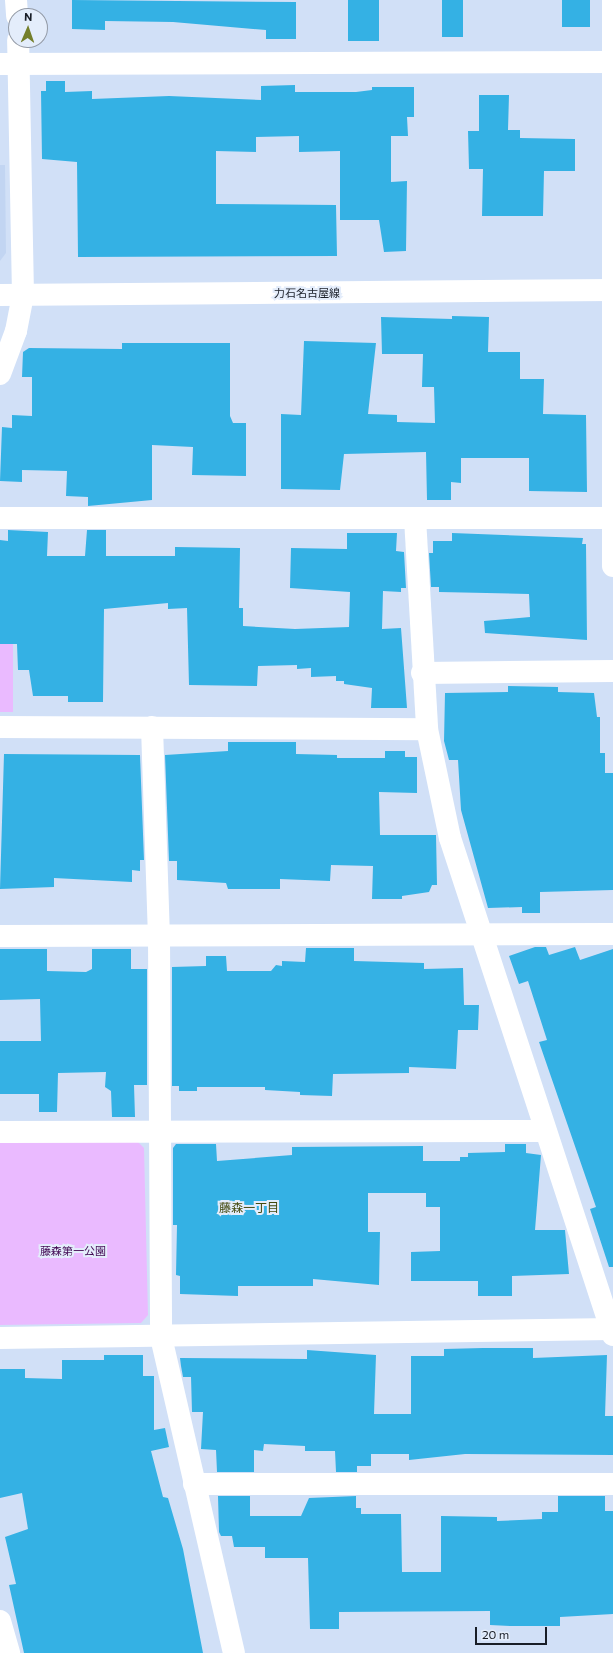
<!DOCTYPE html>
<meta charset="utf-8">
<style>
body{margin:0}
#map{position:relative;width:613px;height:1653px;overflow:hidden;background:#d1e0f7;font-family:Commissioner,"Noto Sans JP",sans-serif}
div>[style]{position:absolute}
.built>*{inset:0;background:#c2d5f2}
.green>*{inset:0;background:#eabaff;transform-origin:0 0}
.building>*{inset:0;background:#34b1e4;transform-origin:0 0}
.minor>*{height:22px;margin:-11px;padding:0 11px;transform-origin:11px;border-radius:11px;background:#fff}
.major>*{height:22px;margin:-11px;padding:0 11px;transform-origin:11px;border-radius:11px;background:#fff}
span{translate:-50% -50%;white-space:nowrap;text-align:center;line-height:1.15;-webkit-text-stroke:4px #e4edfb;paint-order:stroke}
.street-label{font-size:11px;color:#191e27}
.park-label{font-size:11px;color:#410953}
.neighbourhood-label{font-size:12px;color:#434a0f}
.north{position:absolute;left:8px;top:8px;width:40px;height:40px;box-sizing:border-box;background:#e4edfb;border:1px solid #939aa6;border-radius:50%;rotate:2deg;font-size:11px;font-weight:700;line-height:16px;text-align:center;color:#191e27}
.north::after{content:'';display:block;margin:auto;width:14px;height:18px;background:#747f2b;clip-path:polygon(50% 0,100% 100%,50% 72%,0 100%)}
.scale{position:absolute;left:475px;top:1627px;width:72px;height:18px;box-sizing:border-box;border:2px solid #191e27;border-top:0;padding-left:5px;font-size:12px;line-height:14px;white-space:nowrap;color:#191e27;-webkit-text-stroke:3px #e4edfb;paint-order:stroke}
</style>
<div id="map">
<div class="built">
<i style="clip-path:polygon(0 165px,5px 165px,6px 253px,0 261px)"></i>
</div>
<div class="green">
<i style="left:0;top:643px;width:13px;height:69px"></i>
<i style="clip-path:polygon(136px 1140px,144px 1148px,148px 1315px,141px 1323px,0 1325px,0 1141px)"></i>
</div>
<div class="building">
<i style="clip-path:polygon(72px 0,296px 2px,296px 39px,266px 39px,266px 30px,173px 22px,105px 21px,105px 30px,72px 29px)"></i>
<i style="left:348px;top:0;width:31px;height:41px"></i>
<i style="left:442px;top:0;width:21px;height:37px"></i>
<i style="left:562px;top:0;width:28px;height:27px"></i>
<i style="clip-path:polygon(46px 81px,65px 81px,65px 92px,92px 91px,92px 99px,169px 96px,261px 100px,261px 86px,295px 85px,295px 92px,356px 92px,372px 90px,372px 87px,414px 87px,414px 117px,407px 117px,408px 136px,391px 136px,391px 182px,407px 181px,406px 251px,384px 252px,379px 220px,340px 220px,340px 151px,299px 152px,299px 136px,256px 137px,256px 152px,216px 151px,216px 204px,336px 205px,337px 256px,78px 257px,77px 162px,42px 159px,41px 91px,46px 91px)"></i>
<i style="clip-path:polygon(479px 95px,509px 95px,508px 130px,520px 130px,520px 138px,575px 139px,575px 171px,544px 171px,543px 216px,482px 216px,483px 169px,469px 169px,468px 131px,479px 131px)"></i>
<i style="clip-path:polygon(452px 316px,489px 317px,488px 352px,520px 352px,520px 379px,544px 379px,543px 414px,586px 415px,587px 492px,529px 491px,529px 458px,461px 458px,461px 483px,451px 482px,451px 500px,427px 500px,426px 452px,344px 454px,340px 490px,281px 489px,281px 414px,301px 415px,304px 341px,376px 343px,368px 414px,397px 415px,397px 422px,435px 423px,434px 387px,422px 387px,423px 354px,382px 354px,381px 317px,452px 319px)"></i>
<i style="clip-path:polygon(122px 343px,230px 343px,230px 416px,233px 423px,246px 423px,246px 476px,192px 475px,193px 447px,152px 445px,152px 500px,88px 506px,88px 497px,66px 496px,67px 471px,22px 470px,22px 482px,0 481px,2px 427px,12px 428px,12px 415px,32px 416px,32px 377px,22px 377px,23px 352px,29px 348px,122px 349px)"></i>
<i style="clip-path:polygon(8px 530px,48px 532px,47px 556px,85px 556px,87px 530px,106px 530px,106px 556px,175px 556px,175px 547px,240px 548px,239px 608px,243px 608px,243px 626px,295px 629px,349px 627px,350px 592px,290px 588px,291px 548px,347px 549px,347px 533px,397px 533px,396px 551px,404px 552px,406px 588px,401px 588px,401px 592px,383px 591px,382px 629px,401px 628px,407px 708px,371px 708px,372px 688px,344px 684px,344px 681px,336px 681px,336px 676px,311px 677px,311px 668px,297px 669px,297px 665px,258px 666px,257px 686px,189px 685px,187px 608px,168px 609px,168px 603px,104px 609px,103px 702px,68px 702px,68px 696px,33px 696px,29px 670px,18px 670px,17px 644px,0 644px,0 540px,8px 541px)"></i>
<i style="clip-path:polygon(452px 533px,583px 538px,582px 544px,586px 544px,587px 640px,485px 633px,484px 621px,530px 617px,529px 594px,439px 592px,439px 587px,431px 587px,429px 553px,433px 553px,433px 541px,452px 541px)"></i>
<i style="clip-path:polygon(508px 686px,558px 687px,558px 692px,594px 693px,597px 717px,600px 717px,600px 753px,605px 753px,605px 773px,613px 773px,613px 890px,540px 892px,540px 913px,522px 913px,522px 907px,488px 908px,461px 810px,458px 760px,449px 760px,444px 741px,445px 693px,508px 692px)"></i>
<i style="clip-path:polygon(228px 742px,296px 742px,296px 754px,337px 755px,337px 758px,385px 758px,385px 751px,405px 751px,405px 757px,417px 757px,417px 793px,379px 792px,380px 835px,436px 835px,437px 885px,432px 885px,429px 892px,402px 896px,402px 899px,372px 899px,373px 866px,331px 865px,330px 881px,280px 879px,280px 889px,228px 889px,226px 883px,177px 880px,177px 861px,169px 861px,165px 755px,228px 751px)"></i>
<i style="clip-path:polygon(4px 754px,140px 755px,144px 860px,140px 860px,140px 871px,132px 870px,132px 882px,54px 878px,54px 887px,0 889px)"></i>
<i style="clip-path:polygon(535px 947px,546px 947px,549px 955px,575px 947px,580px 960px,613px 949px,613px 1267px,609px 1267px,590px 1209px,596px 1207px,539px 1042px,547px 1040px,528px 981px,519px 984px,509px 956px)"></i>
<i style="clip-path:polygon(306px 948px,354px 948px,354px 961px,424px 963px,424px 969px,463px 968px,464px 1005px,479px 1005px,478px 1030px,458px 1030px,456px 1069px,409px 1067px,409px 1073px,333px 1074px,332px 1096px,300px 1095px,300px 1092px,265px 1090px,265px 1087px,197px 1087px,197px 1091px,179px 1091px,179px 1086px,172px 1086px,172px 967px,206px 966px,206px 956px,226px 956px,227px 971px,271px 971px,276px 965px,282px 966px,282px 961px,305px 962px)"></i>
<i style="clip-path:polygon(0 949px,47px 949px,47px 971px,86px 972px,92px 969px,92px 949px,131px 949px,131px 969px,147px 969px,147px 1085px,134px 1085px,135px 1117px,112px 1117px,111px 1091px,105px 1087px,106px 1072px,58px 1073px,57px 1112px,39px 1112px,39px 1094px,0 1094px,0 1041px,41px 1041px,40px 999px,0 1000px)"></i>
<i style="clip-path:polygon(176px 1144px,216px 1144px,217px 1161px,292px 1155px,292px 1147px,423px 1146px,423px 1161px,460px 1161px,460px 1157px,468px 1157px,468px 1153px,505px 1152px,505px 1144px,526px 1144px,526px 1153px,541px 1155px,535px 1230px,565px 1230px,569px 1274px,512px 1276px,512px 1296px,478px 1296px,478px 1281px,411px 1281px,411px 1252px,440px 1251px,440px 1207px,426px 1207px,426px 1193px,368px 1193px,368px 1232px,380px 1232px,379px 1285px,313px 1279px,313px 1286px,238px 1286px,238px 1296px,180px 1294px,180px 1276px,176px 1275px,177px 1225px,173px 1225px,173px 1148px)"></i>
<i style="clip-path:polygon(483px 1348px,533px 1348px,533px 1358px,607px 1355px,605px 1416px,613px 1416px,613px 1455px,465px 1454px,409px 1460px,409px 1454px,371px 1454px,371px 1466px,357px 1466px,357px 1472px,336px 1472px,335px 1451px,305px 1451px,305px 1446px,264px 1444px,263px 1451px,254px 1450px,254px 1472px,217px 1472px,216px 1450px,201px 1449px,203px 1412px,192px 1412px,191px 1377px,183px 1377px,181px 1366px,180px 1358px,307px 1359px,307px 1350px,376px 1355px,374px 1414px,411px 1414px,411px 1356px,444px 1356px,444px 1349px)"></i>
<i style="clip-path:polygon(104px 1355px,143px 1355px,143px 1376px,154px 1376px,154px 1430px,165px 1428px,169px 1447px,151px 1451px,163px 1497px,168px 1498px,183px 1549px,203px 1653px,24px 1653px,9px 1585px,16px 1584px,5px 1537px,28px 1529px,22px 1493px,0 1498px,0 1369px,25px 1369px,25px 1378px,62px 1379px,62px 1360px,104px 1360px)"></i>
<i style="clip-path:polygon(218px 1496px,250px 1496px,250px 1516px,301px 1516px,309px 1498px,356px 1496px,356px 1508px,361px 1508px,361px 1514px,401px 1514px,402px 1572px,441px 1572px,441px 1516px,497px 1517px,497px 1521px,542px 1519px,542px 1512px,558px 1512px,558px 1496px,605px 1496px,605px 1511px,613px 1511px,613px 1614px,560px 1617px,560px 1626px,510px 1626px,490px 1625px,490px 1611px,339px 1612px,339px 1629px,310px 1629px,308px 1558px,265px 1558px,265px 1547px,234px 1547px,232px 1536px,221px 1536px,219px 1532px)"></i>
</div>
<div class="minor">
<i style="left:16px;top:0;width:16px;rotate:86deg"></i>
<i style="left:613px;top:0;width:566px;rotate:90deg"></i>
<i style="left:0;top:64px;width:613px;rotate:-0.19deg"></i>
<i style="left:0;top:374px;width:46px;rotate:-69.6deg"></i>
<i style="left:16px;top:331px;width:37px;rotate:-79deg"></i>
<i style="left:23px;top:295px;width:255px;rotate:-91.1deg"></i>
<i style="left:0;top:518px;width:613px"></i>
<i style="left:415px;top:518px;width:211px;rotate:86.7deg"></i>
<i style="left:427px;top:729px;width:111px;rotate:78.1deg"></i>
<i style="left:450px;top:838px;width:523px;rotate:71.84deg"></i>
<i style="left:422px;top:673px;width:191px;rotate:-0.6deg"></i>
<i style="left:0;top:727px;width:427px;rotate:0.3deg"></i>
<i style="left:152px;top:727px;width:209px;rotate:88.1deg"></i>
<i style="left:159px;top:936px;width:401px;rotate:89.7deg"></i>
<i style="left:161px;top:1337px;width:324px;rotate:77deg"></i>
<i style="left:0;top:936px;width:613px;rotate:-0.19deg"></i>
<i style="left:0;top:1132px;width:545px;rotate:-0.11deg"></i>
<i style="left:0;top:1338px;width:613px;rotate:-0.84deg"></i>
<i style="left:194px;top:1484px;width:419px"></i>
<i style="left:0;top:1621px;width:33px;rotate:74deg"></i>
</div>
<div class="major">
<i style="left:0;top:295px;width:613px;rotate:-0.47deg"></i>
</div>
<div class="street-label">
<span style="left:307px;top:293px">力石名古屋線</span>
</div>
<div class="park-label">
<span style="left:73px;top:1251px">藤森第一公園</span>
</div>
<div class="neighbourhood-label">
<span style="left:249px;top:1208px">藤森一丁目</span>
</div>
<div class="north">N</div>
<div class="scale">20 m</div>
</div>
